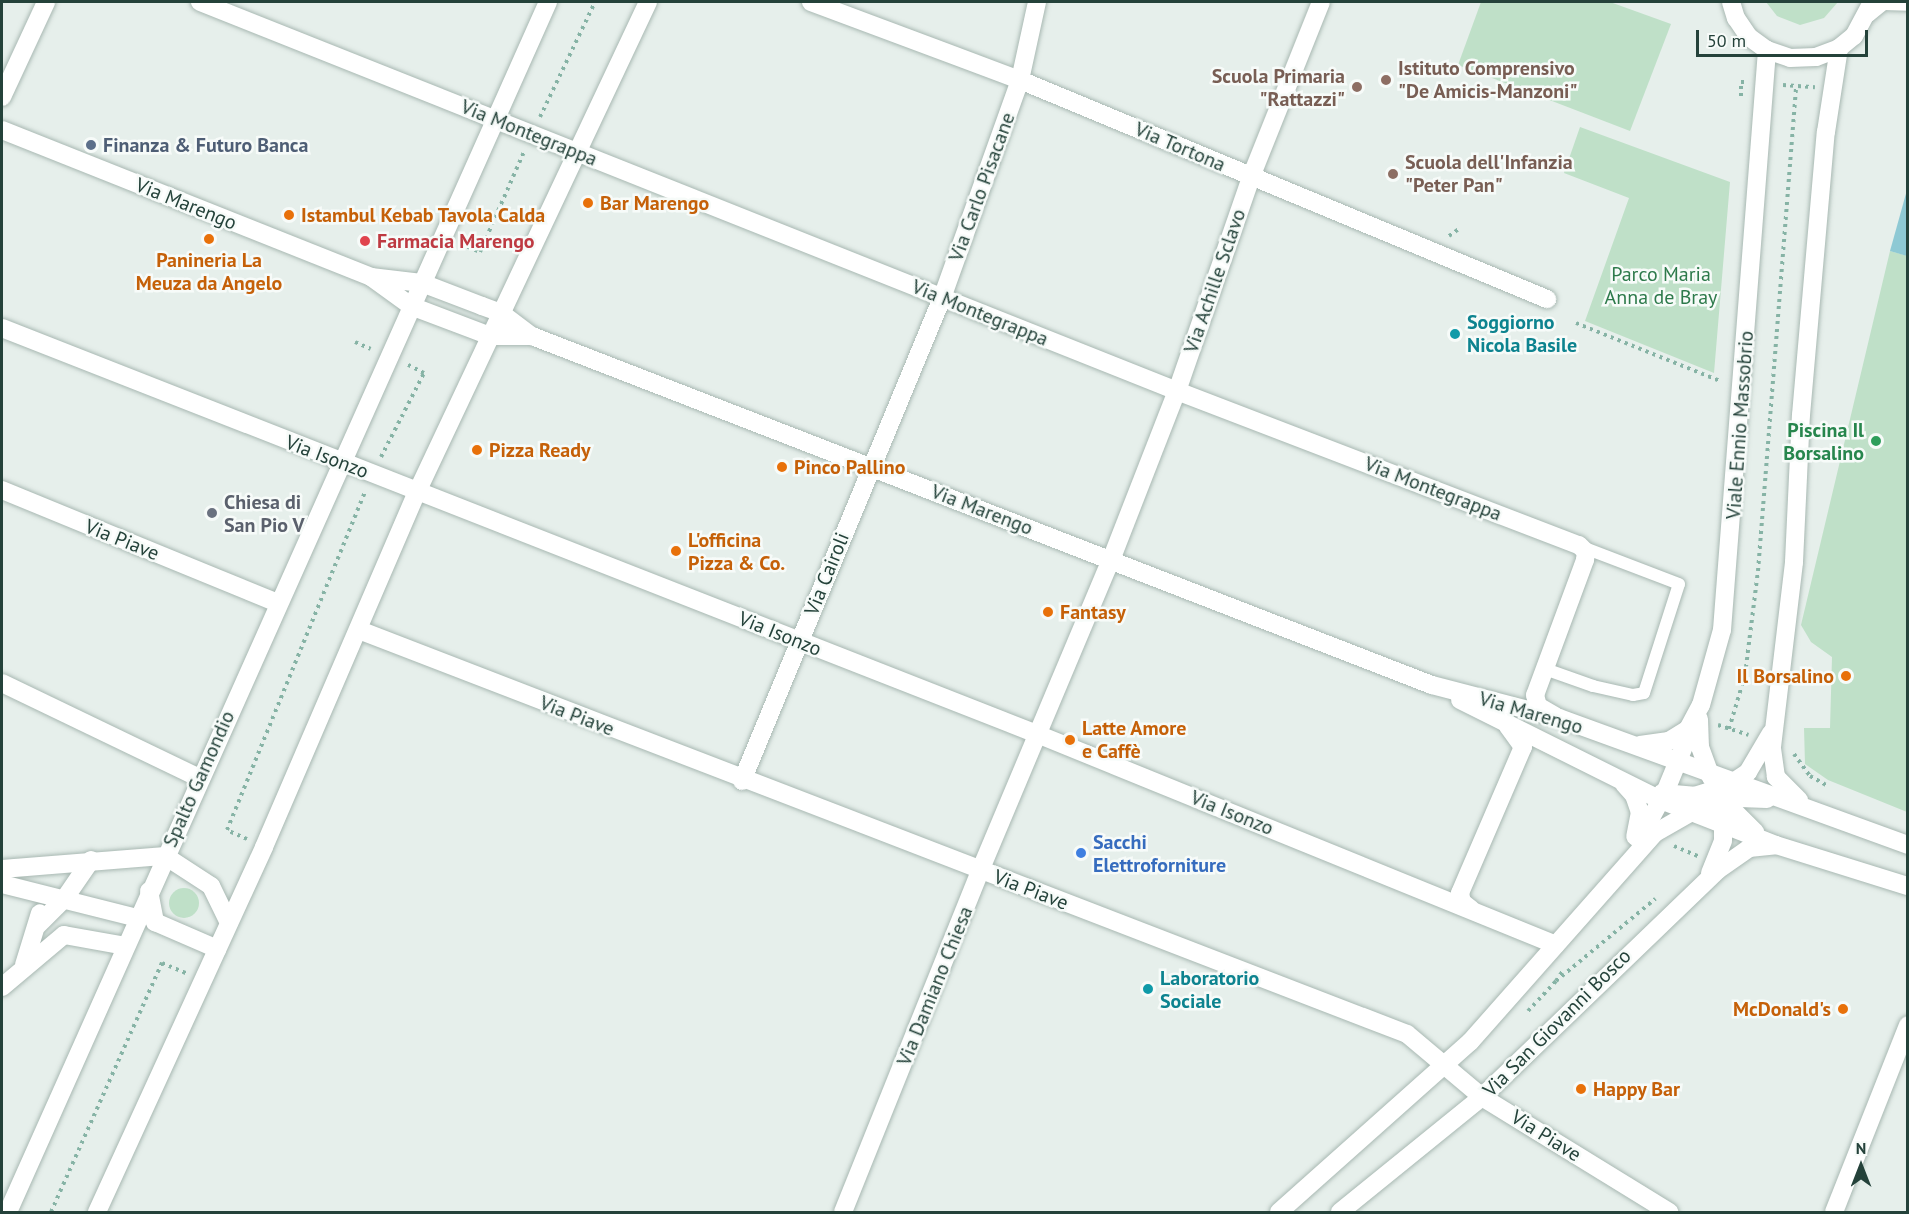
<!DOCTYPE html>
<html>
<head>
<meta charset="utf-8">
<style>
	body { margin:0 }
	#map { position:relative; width:1909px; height:1214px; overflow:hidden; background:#e6efeb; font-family:"PT Sans",sans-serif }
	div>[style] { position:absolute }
	.green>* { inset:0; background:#bfe0c8 }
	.round { border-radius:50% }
	.water>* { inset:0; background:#8ec9d4 }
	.path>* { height:4px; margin-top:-2px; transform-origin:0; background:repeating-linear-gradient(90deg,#86b3a5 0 3px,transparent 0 7.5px) }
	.roads { filter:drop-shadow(0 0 2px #a8b8b2) drop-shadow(0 0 2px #a8b8b2) }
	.lane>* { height:12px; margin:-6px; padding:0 6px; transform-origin:6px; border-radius:6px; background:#fff }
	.street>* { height:18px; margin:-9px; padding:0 9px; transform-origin:9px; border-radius:9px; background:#fff }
	.secondary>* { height:18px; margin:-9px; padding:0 9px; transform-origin:9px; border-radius:9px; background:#fff }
	.dots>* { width:16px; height:16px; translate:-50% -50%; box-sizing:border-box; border:3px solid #f7fbf9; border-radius:50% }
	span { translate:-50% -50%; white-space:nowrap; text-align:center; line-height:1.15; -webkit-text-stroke:5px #f7fbf9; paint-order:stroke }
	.education-label { font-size:20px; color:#785e54; font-weight:700 }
	.left { translate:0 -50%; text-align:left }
	.right { translate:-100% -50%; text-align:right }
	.street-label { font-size:20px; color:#24423a }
	.service-label { font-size:20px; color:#4e5e75; font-weight:700 }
	.food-label { font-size:20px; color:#c56008; font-weight:700 }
	.health-label { font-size:20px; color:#be3a42; font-weight:700 }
	.park-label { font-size:20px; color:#2d7a4b }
	.culture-label { font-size:20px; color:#0d838f; font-weight:700 }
	.leisure-label { font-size:20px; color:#27864d; font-weight:700 }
	.worship-label { font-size:20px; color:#5b616d; font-weight:700 }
	.shop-label { font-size:20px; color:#366cbe; font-weight:700 }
	.frame { position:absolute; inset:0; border:3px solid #24423a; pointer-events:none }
	.north { position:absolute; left:1831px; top:1136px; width:60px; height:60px; -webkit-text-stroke:4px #f7fbf9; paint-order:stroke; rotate:0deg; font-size:16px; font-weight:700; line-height:24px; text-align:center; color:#24423a }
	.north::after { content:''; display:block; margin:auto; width:21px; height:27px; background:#24423a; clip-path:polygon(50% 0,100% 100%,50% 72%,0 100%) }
	.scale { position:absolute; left:1696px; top:30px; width:172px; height:27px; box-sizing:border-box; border:3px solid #24423a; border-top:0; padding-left:8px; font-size:18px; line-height:21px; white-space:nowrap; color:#24423a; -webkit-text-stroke:4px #f7fbf9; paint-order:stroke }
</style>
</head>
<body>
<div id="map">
	<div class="green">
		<div style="clip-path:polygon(1481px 2px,1610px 2px,1671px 24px,1630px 131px,1458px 65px)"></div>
		<div style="clip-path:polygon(1766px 2px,1838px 2px,1824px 18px,1800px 25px,1777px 16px)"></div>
		<div style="clip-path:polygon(1580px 127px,1730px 182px,1714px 373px,1585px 321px,1629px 198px,1564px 173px)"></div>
		<div style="clip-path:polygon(1890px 251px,1908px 256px,1907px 812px,1828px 780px,1805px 764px,1804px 728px,1830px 728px,1832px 657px,1811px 642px,1801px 625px)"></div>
		<div class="round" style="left:169px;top:888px;width:30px;height:30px"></div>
	</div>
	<div class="water">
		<div style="clip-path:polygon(1907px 190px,1907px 256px,1890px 251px)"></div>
	</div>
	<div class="path">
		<div style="left:1783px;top:85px;width:32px;rotate:4deg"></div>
		<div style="left:1741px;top:96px;width:14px;rotate:-90deg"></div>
		<div style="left:1741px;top:82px;width:5px"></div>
		<div style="left:540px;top:117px;width:127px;rotate:-64.4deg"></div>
		<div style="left:1449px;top:236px;width:14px;rotate:-36deg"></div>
		<div style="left:461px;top:244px;width:21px;rotate:23deg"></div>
		<div style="left:480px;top:252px;width:109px;rotate:-66.3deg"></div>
		<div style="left:1576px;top:323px;width:155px;rotate:21.9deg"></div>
		<div style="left:355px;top:342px;width:17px;rotate:24deg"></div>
		<div style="left:381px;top:457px;width:94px;rotate:-62.9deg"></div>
		<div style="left:424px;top:373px;width:18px;rotate:-153deg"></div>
		<div style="left:1718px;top:725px;width:32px;rotate:18deg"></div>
		<div style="left:1729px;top:729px;width:56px;rotate:-73.5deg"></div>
		<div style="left:1745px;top:675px;width:105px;rotate:-82.9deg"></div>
		<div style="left:1758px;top:571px;width:486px;rotate:-85.5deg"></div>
		<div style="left:1794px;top:754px;width:27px;rotate:54deg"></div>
		<div style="left:1810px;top:776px;width:21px;rotate:29deg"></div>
		<div style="left:247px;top:839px;width:22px;rotate:-156deg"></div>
		<div style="left:227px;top:830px;width:366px;rotate:-67.8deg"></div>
		<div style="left:1674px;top:846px;width:26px;rotate:23deg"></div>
		<div style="left:1556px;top:981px;width:11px;rotate:-56deg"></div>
		<div style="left:1528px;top:1011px;width:41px;rotate:-47deg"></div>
		<div style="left:1556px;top:981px;width:129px;rotate:-39.6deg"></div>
		<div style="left:51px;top:1212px;width:273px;rotate:-66deg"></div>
		<div style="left:162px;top:963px;width:26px;rotate:23deg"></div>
	</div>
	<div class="roads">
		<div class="lane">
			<div style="left:1869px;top:16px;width:19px;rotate:-39deg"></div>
			<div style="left:1884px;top:4px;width:24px;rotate:2deg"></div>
			<div style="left:1545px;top:669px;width:51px;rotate:19.5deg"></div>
			<div style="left:1593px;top:686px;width:41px;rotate:12.7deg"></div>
			<div style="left:1633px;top:695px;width:11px;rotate:-10deg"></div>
			<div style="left:1644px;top:693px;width:114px;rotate:-72.2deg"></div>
			<div style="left:1679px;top:584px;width:104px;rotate:-159.1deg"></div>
		</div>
		<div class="street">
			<div style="left:200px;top:2px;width:1052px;rotate:21.71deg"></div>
			<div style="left:1177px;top:391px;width:430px;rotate:21deg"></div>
			<div style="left:1579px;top:545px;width:10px;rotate:45deg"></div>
			<div style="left:1586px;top:552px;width:8px;rotate:97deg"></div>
			<div style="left:1585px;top:560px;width:144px;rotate:110.3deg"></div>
			<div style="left:1535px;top:695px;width:11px;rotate:75deg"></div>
			<div style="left:1538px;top:706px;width:20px;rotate:30deg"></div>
			<div style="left:811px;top:2px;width:223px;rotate:20.5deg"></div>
			<div style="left:1020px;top:80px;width:571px;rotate:22.57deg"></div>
			<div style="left:2px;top:97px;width:105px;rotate:-65.1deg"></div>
			<div style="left:2px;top:328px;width:1112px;rotate:21.42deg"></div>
			<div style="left:1037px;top:734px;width:560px;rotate:22.12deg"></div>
			<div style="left:2px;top:490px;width:297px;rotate:22.3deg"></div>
			<div style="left:359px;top:630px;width:1123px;rotate:21.08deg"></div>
			<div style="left:1407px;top:1034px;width:98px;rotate:40deg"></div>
			<div style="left:1482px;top:1097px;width:220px;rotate:31.6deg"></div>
			<div style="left:2px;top:683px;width:219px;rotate:25.7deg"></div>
			<div style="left:742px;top:781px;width:523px;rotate:-67.51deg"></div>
			<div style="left:942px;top:298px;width:232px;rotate:-70.3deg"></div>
			<div style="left:1020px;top:80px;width:80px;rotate:-77.7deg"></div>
			<div style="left:165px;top:856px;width:55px;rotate:33.1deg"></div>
			<div style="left:211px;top:886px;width:41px;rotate:64.1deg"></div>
			<div style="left:149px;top:891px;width:32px;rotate:79deg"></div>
			<div style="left:155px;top:922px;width:68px;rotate:23.5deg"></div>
			<div style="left:1471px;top:909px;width:11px;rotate:-142deg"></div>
			<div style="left:1462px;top:902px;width:9px;rotate:-103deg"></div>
			<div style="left:1460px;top:893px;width:159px;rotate:-66.7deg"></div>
			<div style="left:1523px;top:747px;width:26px;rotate:-126deg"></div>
			<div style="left:38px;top:925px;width:38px;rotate:-45deg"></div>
			<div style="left:65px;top:898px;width:46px;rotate:-55.6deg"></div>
			<div style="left:24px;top:965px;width:54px;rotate:-72.9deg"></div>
			<div style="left:2px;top:987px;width:81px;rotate:-40deg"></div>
			<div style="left:64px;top:935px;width:62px;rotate:10.2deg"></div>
			<div style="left:843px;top:1212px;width:367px;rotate:-68.1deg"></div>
			<div style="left:980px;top:871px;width:337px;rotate:-67.2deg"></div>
			<div style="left:1111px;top:560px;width:181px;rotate:-68.7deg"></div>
			<div style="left:1177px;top:391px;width:226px;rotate:-70.9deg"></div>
			<div style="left:1251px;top:177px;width:188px;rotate:-68.2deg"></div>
			<div style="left:1834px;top:1212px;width:201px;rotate:-68.4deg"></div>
		</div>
		<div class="secondary">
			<div style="left:1731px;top:2px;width:17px;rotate:73deg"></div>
			<div style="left:1736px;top:18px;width:23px;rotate:56deg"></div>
			<div style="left:1749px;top:37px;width:22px;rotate:36deg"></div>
			<div style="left:1767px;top:50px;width:24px;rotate:19deg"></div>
			<div style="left:1790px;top:58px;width:26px;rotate:-2deg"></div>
			<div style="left:1816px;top:57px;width:25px;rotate:-21deg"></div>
			<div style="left:1839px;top:48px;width:19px;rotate:-39deg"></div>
			<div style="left:1854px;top:36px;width:38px;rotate:-62deg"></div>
			<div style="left:2px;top:130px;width:397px;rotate:21.7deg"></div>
			<div style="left:371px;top:277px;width:49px;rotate:35.9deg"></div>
			<div style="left:411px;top:306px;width:85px;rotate:20.8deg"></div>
			<div style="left:490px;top:336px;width:42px"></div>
			<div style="left:371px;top:277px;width:51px;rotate:6.7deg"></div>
			<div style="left:422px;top:283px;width:64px;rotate:21deg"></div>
			<div style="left:482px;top:306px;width:20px;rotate:20deg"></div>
			<div style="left:501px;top:313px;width:39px;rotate:37deg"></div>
			<div style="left:532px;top:336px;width:965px;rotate:21.2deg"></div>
			<div style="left:1432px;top:685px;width:131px;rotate:14.6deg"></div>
			<div style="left:1559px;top:718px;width:371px;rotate:20deg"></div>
			<div style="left:1460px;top:700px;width:225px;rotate:26.5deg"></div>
			<div style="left:1661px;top:800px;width:123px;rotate:21.4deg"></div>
			<div style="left:1776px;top:845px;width:138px;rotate:17.3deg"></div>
			<div style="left:1699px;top:719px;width:28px;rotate:88deg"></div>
			<div style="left:1700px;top:747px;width:32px;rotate:70deg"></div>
			<div style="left:1711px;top:777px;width:34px;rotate:58deg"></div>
			<div style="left:1729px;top:806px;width:37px;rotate:45deg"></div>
			<div style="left:1640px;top:745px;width:29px;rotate:-8deg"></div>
			<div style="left:1669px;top:741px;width:22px;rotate:-32deg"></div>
			<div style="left:1688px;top:729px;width:27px;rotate:-62deg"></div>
			<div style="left:1701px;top:705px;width:78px;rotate:-74.4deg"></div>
			<div style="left:1722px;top:630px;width:582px;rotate:-85.56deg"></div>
			<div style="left:1624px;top:784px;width:15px;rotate:48deg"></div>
			<div style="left:1634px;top:795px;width:18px;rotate:71deg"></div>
			<div style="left:1640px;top:812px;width:25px;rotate:101deg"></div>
			<div style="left:1662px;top:793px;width:32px;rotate:5deg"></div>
			<div style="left:1694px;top:796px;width:37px;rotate:-17deg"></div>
			<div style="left:1729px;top:785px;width:23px;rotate:-34deg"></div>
			<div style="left:1748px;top:772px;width:45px;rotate:-59.5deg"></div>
			<div style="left:1799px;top:800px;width:33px;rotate:-135deg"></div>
			<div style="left:1776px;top:777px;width:30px;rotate:-98deg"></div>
			<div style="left:1772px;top:747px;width:186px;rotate:-83.2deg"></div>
			<div style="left:1794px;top:562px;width:147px;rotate:-87.3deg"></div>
			<div style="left:1801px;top:415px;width:284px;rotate:-85deg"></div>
			<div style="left:1826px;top:132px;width:85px;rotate:-81.2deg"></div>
			<div style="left:1639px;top:840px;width:57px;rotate:-61.6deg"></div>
			<div style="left:1666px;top:790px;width:68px;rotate:-67.6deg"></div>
			<div style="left:2px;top:869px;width:164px;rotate:-4.6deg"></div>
			<div style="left:1710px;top:873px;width:35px;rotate:-68deg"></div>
			<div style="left:1723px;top:840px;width:26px;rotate:-90deg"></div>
			<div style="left:2px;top:884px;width:139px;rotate:14.1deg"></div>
			<div style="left:8px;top:1212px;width:1325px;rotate:-65.95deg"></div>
			<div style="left:97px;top:1212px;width:401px;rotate:-65.4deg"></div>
			<div style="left:264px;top:847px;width:389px;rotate:-66.7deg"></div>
			<div style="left:418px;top:490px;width:539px;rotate:-64.76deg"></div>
			<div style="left:1279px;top:1212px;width:256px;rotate:-41.7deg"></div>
			<div style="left:1470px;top:1042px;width:279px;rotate:-48.5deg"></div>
			<div style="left:1655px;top:833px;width:54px;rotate:-29.9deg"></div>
			<div style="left:1702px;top:806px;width:38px;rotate:-12deg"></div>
			<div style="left:1739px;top:798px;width:28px;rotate:2deg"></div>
			<div style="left:1340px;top:1212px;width:183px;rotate:-39deg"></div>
			<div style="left:1482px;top:1097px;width:327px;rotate:-43.9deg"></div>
			<div style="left:1718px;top:870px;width:38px;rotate:-35deg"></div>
			<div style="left:1749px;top:848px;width:27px;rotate:-6deg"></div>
		</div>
	</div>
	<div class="dots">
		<div style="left:1386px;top:80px;background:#8d6e63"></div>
		<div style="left:1357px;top:87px;background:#8d6e63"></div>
		<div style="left:91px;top:145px;background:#5c6f8a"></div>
		<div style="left:1393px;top:174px;background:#8d6e63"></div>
		<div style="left:588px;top:203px;background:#e8710a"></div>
		<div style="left:289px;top:215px;background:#e8710a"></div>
		<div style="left:209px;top:239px;background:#e8710a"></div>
		<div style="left:365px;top:241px;background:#e0444e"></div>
		<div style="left:1455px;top:334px;background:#0f9aa8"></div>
		<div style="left:1876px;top:441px;background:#2e9e5b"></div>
		<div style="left:477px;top:450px;background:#e8710a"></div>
		<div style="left:782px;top:467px;background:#e8710a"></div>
		<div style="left:212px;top:513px;background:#6b7280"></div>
		<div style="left:676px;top:551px;background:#e8710a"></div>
		<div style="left:1048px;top:612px;background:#e8710a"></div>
		<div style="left:1846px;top:676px;background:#e8710a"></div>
		<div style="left:1070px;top:740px;background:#e8710a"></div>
		<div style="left:1081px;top:853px;background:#3f7fe0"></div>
		<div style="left:1148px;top:989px;background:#0f9aa8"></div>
		<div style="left:1843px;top:1009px;background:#e8710a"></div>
		<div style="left:1581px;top:1089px;background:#e8710a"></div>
	</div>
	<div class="education-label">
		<span class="left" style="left:1398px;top:80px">Istituto Comprensivo<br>"De Amicis-Manzoni"</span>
		<span class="right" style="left:1345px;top:88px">Scuola Primaria<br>"Rattazzi"</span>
		<span class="left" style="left:1405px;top:174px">Scuola dell'Infanzia<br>"Peter Pan"</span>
	</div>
	<div class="street-label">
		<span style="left:529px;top:133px;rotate:22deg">Via Montegrappa</span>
		<span style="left:1180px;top:147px;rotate:23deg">Via Tortona</span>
		<span style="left:982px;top:187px;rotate:-70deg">Via Carlo Pisacane</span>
		<span style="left:186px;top:204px;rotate:22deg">Via Marengo</span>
		<span style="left:1215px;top:281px;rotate:-71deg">Via Achille Sclavo</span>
		<span style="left:980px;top:313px;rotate:22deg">Via Montegrappa</span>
		<span style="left:1740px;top:425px;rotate:-86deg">Viale Ennio Massobrio</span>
		<span style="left:327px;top:457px;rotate:21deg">Via Isonzo</span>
		<span style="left:1433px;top:489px;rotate:21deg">Via Montegrappa</span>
		<span style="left:982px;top:510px;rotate:21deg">Via Marengo</span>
		<span style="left:122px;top:540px;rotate:22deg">Via Piave</span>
		<span style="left:827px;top:574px;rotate:-68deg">Via Cairoli</span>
		<span style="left:780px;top:634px;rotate:22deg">Via Isonzo</span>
		<span style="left:1531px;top:713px;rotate:16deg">Via Marengo</span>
		<span style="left:577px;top:716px;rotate:21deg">Via Piave</span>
		<span style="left:199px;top:779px;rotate:-66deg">Spalto Gamondio</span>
		<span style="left:1232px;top:813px;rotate:22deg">Via Isonzo</span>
		<span style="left:1031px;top:890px;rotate:21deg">Via Piave</span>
		<span style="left:935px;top:986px;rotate:-68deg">Via Damiano Chiesa</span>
		<span style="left:1557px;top:1023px;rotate:-45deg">Via San Giovanni Bosco</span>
		<span style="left:1546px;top:1136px;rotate:32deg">Via Piave</span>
	</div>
	<div class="service-label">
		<span class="left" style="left:103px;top:145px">Finanza &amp; Futuro Banca</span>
	</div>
	<div class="food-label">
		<span class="left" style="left:600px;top:203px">Bar Marengo</span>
		<span class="left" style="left:301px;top:215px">Istambul Kebab Tavola Calda</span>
		<span style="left:209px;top:272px">Panineria La<br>Meuza da Angelo</span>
		<span class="left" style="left:489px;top:450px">Pizza Ready</span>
		<span class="left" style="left:794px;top:467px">Pinco Pallino</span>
		<span class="left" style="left:688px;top:552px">L'officina<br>Pizza &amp; Co.</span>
		<span class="left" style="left:1060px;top:612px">Fantasy</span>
		<span class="right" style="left:1834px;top:676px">Il Borsalino</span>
		<span class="left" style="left:1082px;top:740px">Latte Amore<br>e Caffè</span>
		<span class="right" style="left:1831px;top:1009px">McDonald's</span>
		<span class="left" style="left:1593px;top:1089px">Happy Bar</span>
	</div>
	<div class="health-label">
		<span class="left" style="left:377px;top:241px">Farmacia Marengo</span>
	</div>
	<div class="park-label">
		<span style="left:1661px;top:286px">Parco Maria<br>Anna de Bray</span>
	</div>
	<div class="culture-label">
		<span class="left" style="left:1467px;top:334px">Soggiorno<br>Nicola Basile</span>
		<span class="left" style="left:1160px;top:990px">Laboratorio<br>Sociale</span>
	</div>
	<div class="leisure-label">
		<span class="right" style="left:1864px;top:442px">Piscina Il<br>Borsalino</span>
	</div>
	<div class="worship-label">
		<span class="left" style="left:224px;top:514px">Chiesa di<br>San Pio V</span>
	</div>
	<div class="shop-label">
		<span class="left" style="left:1093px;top:854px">Sacchi<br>Elettroforniture</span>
	</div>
	<div class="frame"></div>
	<div class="north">N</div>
	<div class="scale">50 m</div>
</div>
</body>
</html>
